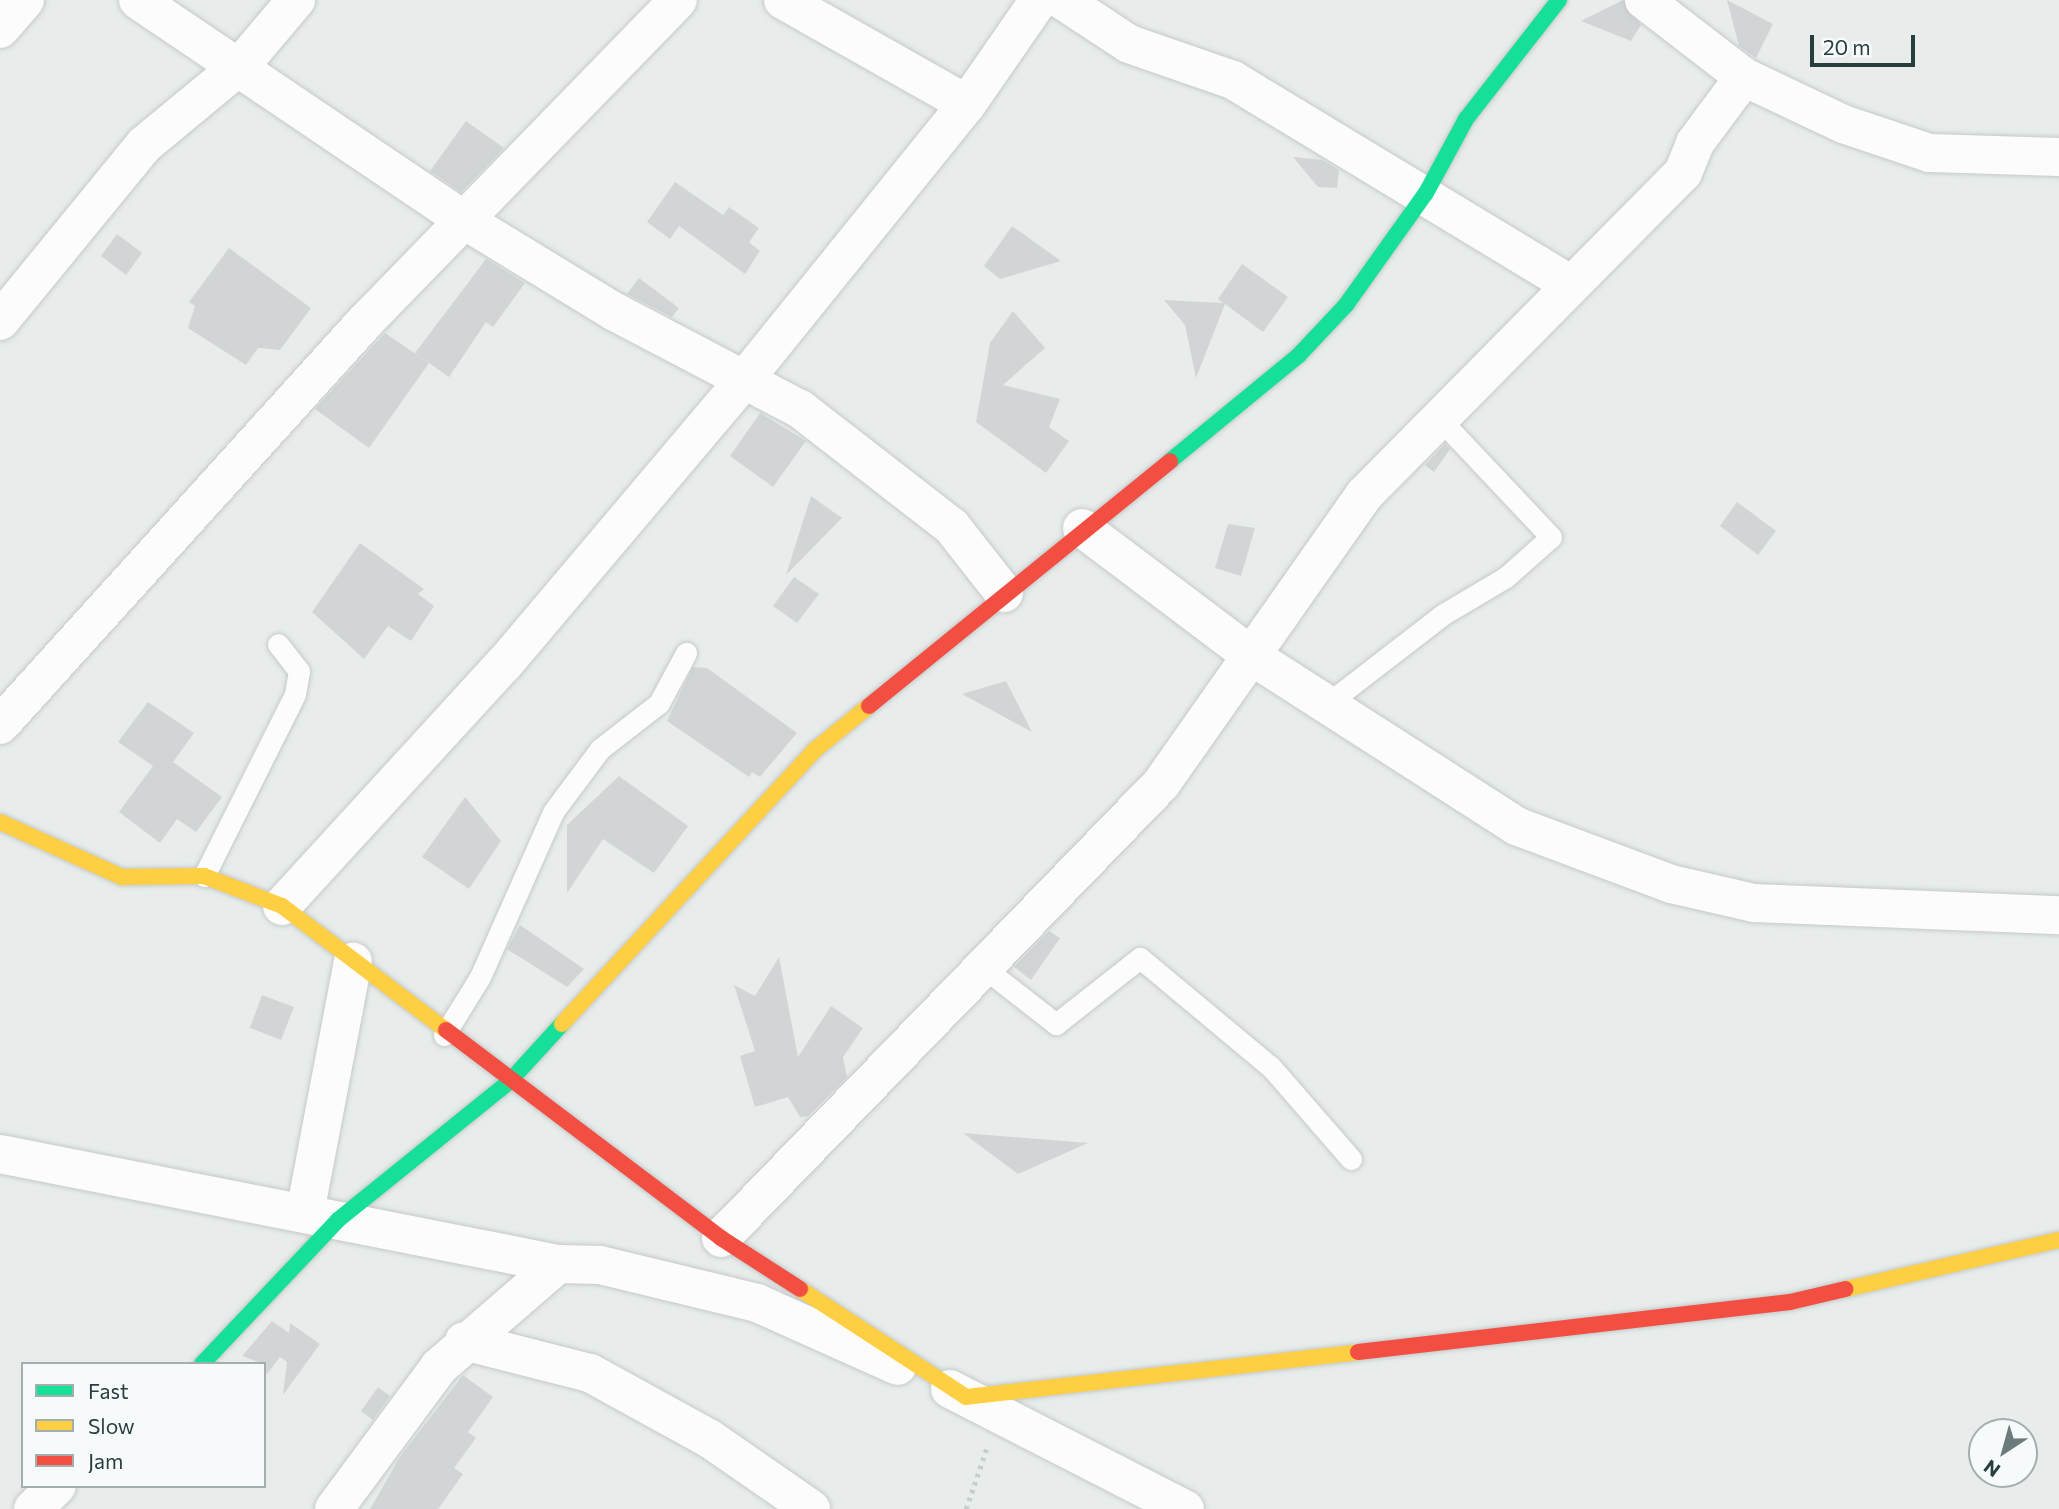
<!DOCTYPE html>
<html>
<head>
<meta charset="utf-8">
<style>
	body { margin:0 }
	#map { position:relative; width:2059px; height:1509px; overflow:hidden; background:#e8edec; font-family:Commissioner,sans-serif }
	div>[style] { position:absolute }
	.building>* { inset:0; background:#d1d5d5 }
	.path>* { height:4.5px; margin-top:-2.25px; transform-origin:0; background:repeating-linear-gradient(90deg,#c7cece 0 3.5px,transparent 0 8.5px) }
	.roads { filter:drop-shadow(0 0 2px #c5c9c9) drop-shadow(0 0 2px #c5c9c9) }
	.lane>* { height:21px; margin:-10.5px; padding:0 10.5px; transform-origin:10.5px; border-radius:10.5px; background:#fcfcfc }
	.street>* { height:38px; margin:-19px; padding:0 19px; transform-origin:19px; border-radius:19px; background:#fcfcfc }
	.fast>* { height:16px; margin:-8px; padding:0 8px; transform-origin:8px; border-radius:8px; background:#16e098 }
	.slow>* { height:16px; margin:-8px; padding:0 8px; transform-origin:8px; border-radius:8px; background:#ffcf43 }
	.jam>* { height:16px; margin:-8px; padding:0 8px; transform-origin:8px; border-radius:8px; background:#f24e42 }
	span { translate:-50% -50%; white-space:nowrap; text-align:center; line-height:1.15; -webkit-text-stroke:5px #f7fafa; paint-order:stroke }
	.legend { position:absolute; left:21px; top:1362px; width:245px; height:126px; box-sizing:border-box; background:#f7fafa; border:2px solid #a4aeaf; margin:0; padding:9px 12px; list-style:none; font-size:21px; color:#273d3e }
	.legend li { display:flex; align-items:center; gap:14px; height:35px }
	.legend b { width:35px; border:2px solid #a4aeaf }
	.north { position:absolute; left:1968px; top:1418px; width:70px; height:70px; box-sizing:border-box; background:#f7fafa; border:2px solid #a4aeaf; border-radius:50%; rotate:216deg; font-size:19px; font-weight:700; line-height:28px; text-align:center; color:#273d3e }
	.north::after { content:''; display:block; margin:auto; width:24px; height:32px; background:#6b7b7b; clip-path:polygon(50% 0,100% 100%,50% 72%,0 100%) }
	.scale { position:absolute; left:1810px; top:35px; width:105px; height:32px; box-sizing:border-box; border:4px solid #273d3e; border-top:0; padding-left:9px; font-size:21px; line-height:24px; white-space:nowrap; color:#273d3e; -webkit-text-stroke:5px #f7fafa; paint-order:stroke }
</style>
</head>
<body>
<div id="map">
	<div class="building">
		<div style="clip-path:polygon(1623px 0,1641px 25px,1631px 41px,1581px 21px)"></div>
		<div style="clip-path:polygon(1727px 0,1773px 24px,1756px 58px,1739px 46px)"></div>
		<div style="clip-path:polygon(466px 121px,504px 148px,461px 192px,430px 171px)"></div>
		<div style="clip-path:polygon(1293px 157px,1322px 160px,1339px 170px,1337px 188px,1318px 187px)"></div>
		<div style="clip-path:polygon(675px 182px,723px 215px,729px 207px,759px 228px,749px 242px,760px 251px,745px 274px,679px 226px,670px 239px,647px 222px)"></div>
		<div style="clip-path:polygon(1012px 226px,1061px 261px,1000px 279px,984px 266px)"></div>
		<div style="clip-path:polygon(117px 234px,142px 253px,126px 275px,101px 256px)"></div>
		<div style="clip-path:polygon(229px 248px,311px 308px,280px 350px,258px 348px,246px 365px,188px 328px,195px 306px,189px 302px)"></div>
		<div style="clip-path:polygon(486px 259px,525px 283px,493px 327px,486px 322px,449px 377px,415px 353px)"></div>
		<div style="clip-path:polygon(1242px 264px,1288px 297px,1263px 332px,1225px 304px,1196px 378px,1185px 325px,1164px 300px,1223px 303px,1218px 299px)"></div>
		<div style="clip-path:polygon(639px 278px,679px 308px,672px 317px,627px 294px)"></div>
		<div style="clip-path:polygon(1013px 311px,1045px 348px,1003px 385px,1060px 399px,1049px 427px,1069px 441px,1046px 473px,976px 422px,990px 343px)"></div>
		<div style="clip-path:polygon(385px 333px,429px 363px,369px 448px,315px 409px)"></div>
		<div style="clip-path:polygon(760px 413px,806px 441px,773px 487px,730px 456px)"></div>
		<div style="clip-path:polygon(1445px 444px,1450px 449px,1434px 472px,1425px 465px)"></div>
		<div style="clip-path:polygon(811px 496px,842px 518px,786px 575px)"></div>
		<div style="clip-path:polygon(1737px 502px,1776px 531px,1758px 555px,1720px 526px)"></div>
		<div style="clip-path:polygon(1228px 524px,1255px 528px,1241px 576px,1215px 568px)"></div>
		<div style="clip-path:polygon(360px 543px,424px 589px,418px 594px,434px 606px,411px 641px,388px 626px,364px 659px,312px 612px)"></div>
		<div style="clip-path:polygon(794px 577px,819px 594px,797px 623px,773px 606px)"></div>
		<div style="clip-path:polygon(693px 667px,707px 668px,797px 733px,760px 777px,752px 772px,749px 777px,667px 721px)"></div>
		<div style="clip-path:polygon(1006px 681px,1032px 732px,962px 694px)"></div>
		<div style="clip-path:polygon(148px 702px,194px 733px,173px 762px,222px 797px,196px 832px,177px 819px,160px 843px,119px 812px,153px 766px,118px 742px)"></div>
		<div style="clip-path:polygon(619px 776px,688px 826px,654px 873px,603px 839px,567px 893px,567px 825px)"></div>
		<div style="clip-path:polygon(465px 797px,501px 841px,469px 889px,422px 857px)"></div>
		<div style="clip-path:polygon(520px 925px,584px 969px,567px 987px,507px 949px)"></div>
		<div style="clip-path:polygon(1049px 931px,1060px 938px,1031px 980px,1014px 967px)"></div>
		<div style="clip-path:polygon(779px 957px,798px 1057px,831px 1006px,863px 1028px,843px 1057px,847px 1077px,808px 1116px,800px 1117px,788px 1097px,755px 1107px,740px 1056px,755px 1051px,734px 985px,755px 996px)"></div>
		<div style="clip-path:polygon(262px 995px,294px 1007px,281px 1040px,250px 1028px)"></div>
		<div style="clip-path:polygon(963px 1133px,1088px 1143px,1018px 1174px)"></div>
		<div style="clip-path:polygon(272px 1321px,289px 1333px,290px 1323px,320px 1344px,283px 1395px,287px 1362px,280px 1357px,267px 1374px,264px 1364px,242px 1356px)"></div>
		<div style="clip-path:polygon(463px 1375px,493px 1397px,468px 1432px,476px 1438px,454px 1468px,463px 1474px,438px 1509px,370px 1509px,400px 1457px)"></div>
		<div style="clip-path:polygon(378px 1387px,390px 1396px,373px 1420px,361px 1411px)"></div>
	</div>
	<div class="path">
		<div style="left:966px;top:1509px;width:65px;rotate:-71.3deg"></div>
	</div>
	<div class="roads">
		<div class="lane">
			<div style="left:1327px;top:704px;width:145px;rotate:-37.7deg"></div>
			<div style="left:1442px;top:615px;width:74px;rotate:-30.7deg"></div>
			<div style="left:1506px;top:577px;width:60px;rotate:-41.6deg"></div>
			<div style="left:1551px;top:537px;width:166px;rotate:-133.3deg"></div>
			<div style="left:204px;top:876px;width:203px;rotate:-63.4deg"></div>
			<div style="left:295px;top:694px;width:23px;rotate:-80deg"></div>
			<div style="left:299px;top:671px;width:34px;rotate:-128deg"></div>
			<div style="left:983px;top:967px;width:93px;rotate:38deg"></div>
			<div style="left:1056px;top:1024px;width:107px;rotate:-38.2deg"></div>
			<div style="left:1140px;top:958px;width:170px;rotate:39.8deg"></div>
			<div style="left:1271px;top:1067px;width:122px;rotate:49deg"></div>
			<div style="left:444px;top:1035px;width:68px;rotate:-58.2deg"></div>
			<div style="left:480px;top:977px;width:180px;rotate:-66.1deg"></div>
			<div style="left:553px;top:812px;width:79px;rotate:-53.3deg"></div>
			<div style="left:600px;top:749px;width:75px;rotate:-37.9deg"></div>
			<div style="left:659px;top:703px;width:57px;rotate:-61.6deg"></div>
		</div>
		<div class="street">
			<div style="left:138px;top:0;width:393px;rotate:34deg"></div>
			<div style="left:464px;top:220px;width:177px;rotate:31.4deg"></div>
			<div style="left:615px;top:312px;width:209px;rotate:27.7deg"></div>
			<div style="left:800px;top:409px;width:192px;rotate:37.8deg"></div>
			<div style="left:952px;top:527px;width:84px;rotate:51.8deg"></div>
			<div style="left:783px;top:0;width:211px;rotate:29.5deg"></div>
			<div style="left:1062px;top:0;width:80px;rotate:33.3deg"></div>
			<div style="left:1129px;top:44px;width:110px;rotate:19.1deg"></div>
			<div style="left:1233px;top:80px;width:392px;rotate:31.2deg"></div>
			<div style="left:1644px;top:0;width:126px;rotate:37.6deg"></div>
			<div style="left:1744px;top:77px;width:110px;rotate:25.4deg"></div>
			<div style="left:1843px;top:124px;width:91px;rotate:18.6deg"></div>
			<div style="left:1929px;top:153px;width:130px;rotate:1.8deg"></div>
			<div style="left:0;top:29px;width:38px;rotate:-49deg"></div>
			<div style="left:0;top:321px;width:227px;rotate:-50.7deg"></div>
			<div style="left:144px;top:145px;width:127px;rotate:-39.6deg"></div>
			<div style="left:242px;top:64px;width:84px;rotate:-49.8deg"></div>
			<div style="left:1082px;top:528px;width:214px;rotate:37deg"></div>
			<div style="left:1253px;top:657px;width:313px;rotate:32.7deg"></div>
			<div style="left:1516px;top:826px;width:165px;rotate:20.5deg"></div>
			<div style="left:1671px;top:884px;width:85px;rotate:12.9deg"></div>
			<div style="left:1754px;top:903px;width:305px;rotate:2.3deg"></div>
			<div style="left:0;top:725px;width:542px;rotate:-47.84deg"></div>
			<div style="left:364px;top:323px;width:450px;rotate:-45.8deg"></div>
			<div style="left:282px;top:906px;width:330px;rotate:-47.5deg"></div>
			<div style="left:505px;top:663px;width:372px;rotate:-49.8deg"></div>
			<div style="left:745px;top:379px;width:353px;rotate:-51.1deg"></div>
			<div style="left:967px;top:104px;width:126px;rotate:-55.3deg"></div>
			<div style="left:0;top:1154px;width:569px;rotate:11.15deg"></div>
			<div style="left:558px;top:1264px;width:42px;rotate:1.4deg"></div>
			<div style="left:600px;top:1265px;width:162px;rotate:13.6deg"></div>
			<div style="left:757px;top:1303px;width:154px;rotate:24.1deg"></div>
			<div style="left:305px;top:1213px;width:256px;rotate:-79.2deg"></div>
			<div style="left:721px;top:1238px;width:632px;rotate:-45.9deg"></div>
			<div style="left:1161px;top:784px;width:353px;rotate:-54.9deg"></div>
			<div style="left:1364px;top:495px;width:453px;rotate:-45.3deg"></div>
			<div style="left:1683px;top:173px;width:32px;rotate:-68deg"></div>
			<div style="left:1695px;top:143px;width:82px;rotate:-53.4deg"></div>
			<div style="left:464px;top:1341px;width:130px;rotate:14.3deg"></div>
			<div style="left:590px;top:1373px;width:137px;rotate:28.8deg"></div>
			<div style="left:710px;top:1439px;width:123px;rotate:34.7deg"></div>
			<div style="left:950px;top:1389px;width:264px;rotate:27.1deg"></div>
			<div style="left:33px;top:1509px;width:33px;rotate:-44deg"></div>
			<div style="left:334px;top:1509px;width:177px;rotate:-53.5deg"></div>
			<div style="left:439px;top:1367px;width:157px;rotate:-40.9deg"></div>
		</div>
		<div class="fast">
			<div style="left:1170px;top:461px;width:166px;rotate:-39.4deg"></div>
			<div style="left:1298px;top:356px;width:70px;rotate:-46.7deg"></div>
			<div style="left:1346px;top:305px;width:138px;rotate:-54.5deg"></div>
			<div style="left:1426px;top:193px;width:84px;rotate:-61.6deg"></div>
			<div style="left:1466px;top:119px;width:151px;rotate:-52deg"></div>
			<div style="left:202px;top:1364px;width:198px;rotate:-46.6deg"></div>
			<div style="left:338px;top:1220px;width:220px;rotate:-38.9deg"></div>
			<div style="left:509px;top:1082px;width:79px;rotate:-47.6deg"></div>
		</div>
		<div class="slow">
			<div style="left:0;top:822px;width:134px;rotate:24.3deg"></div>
			<div style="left:122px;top:877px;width:82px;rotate:-0.7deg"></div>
			<div style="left:204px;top:876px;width:84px;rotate:21deg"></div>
			<div style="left:282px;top:906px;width:206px;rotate:37.1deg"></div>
			<div style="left:562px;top:1024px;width:374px;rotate:-47.3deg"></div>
			<div style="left:816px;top:749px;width:68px;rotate:-39.1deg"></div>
			<div style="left:800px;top:1289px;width:198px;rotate:33deg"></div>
			<div style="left:966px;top:1397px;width:395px;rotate:-6.5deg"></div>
			<div style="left:1846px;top:1289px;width:219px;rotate:-13deg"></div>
		</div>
		<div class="jam">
			<div style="left:869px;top:706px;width:388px;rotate:-39.1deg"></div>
			<div style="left:446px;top:1030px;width:345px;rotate:37.1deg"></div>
			<div style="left:721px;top:1238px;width:94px;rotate:32.8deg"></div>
			<div style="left:1358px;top:1352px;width:435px;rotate:-6.6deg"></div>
			<div style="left:1790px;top:1302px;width:57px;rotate:-13.1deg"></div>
		</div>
	</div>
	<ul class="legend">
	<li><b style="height:9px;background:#16e098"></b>Fast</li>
	<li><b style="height:9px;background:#ffcf43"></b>Slow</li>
	<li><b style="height:9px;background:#f24e42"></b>Jam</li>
	</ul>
	<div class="north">N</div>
	<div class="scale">20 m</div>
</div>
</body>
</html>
